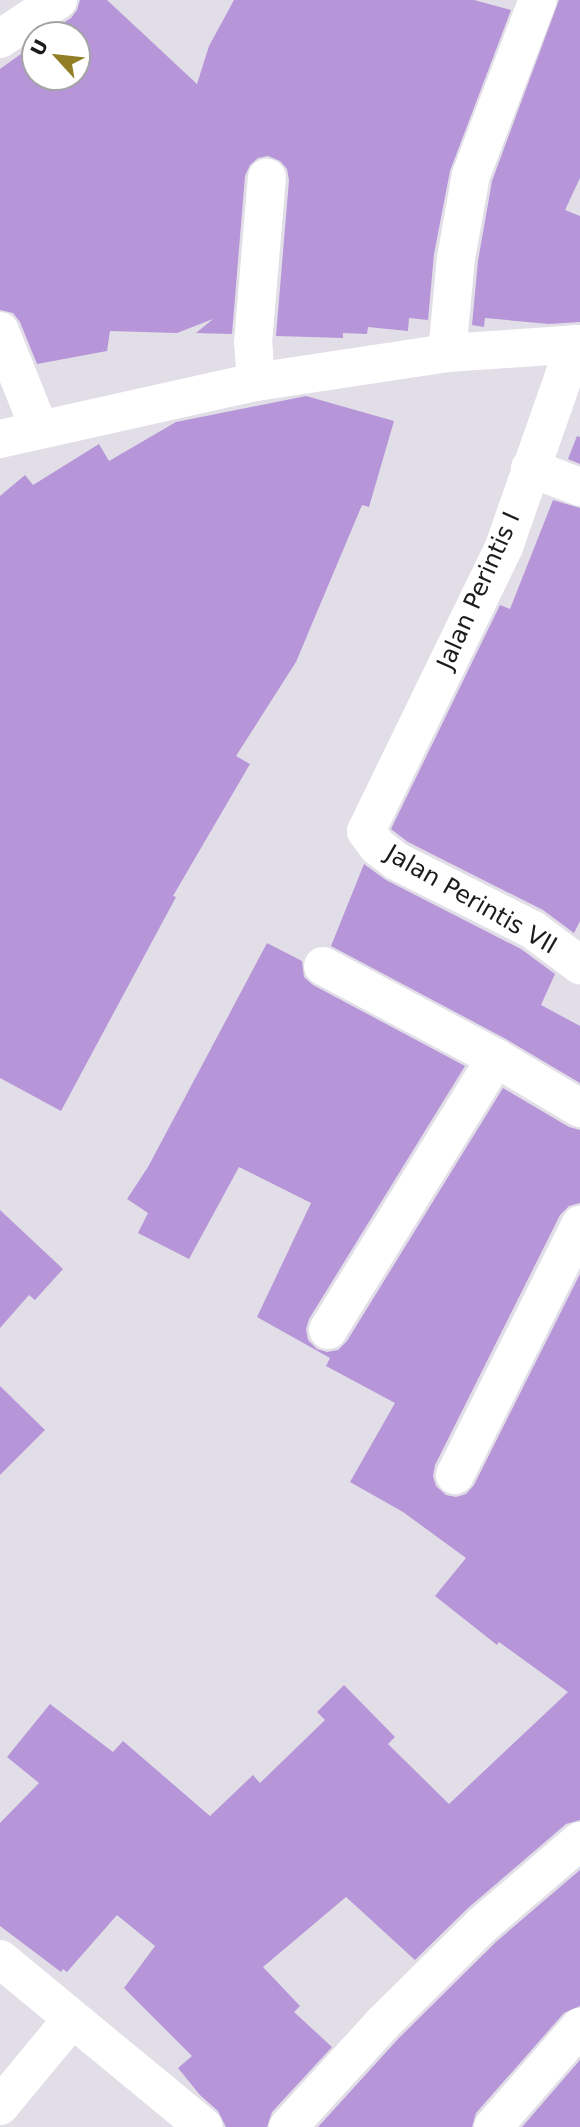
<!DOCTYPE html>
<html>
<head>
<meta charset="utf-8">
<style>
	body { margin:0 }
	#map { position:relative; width:580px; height:2127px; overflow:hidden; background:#e2dee7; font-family:"DejaVu Sans",sans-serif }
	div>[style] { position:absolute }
	.building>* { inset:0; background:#b696d9 }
	.minor>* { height:38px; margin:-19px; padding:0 19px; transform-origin:19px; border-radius:19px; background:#fff }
	.tertiary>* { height:38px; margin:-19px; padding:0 19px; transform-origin:19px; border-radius:19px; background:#fff }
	span { translate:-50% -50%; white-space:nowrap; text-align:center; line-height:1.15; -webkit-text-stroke:5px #fff; paint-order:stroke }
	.street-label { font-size:24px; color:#1b1a1d }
	.north { position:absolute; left:21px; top:21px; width:70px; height:70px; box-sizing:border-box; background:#fff; border:2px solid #a4a3a5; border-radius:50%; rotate:297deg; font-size:19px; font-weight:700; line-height:28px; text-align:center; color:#1b1a1d }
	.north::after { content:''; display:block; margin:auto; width:24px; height:32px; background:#927e25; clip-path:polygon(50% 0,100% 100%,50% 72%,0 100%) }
</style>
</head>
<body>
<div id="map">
	<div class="building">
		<div style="clip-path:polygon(80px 0,107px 0,197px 84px,209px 46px,234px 0,474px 0,511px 10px,450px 171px,434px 254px,428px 320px,409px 318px,408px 331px,368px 327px,367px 334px,343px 333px,343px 338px,276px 336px,289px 180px,287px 169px,280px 161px,268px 156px,258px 158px,250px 165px,245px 176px,232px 334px,196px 333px,213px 319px,177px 333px,110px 331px,107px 351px,37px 364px,20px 322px,13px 313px,0 310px,0 69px,35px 44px,35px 77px,77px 77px,77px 35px,45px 35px,71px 18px,77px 10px)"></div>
		<div style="clip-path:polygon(559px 0,580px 0,580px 178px,565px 210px,580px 216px,580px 322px,549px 324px,485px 318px,484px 327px,472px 325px,478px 261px,492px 181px)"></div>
		<div style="clip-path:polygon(306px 396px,394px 421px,369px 507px,362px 505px,296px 662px,236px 756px,250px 764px,173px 896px,176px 897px,61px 1111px,0 1078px,0 496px,25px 475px,33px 485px,99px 444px,109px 461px,176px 422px)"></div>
		<div style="clip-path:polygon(577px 436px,580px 437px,580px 464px,568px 459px)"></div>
		<div style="clip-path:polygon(553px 500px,580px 508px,580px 921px,574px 933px,543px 910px,408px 842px,391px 829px,500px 605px,510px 609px)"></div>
		<div style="clip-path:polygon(364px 864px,386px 880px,521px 949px,555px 974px,541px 1005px,580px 1026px,580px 1083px,506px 1039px,331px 946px)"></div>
		<div style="clip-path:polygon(267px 943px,302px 961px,304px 977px,313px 985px,465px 1066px,309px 1319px,306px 1329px,308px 1340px,317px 1349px,327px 1352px,338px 1350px,347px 1341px,503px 1088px,569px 1127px,580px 1130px,580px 1203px,569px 1206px,560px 1215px,435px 1465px,433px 1476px,436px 1486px,446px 1495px,456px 1497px,466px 1494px,474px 1485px,580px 1274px,580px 1820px,566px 1824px,468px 1908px,415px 1960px,346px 1897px,263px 1967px,300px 2006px,294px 2012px,332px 2047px,272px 2112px,267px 2127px,226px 2127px,218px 2111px,200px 2095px,178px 2068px,192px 2056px,124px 1988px,155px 1946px,117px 1915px,67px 1972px,63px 1969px,61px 1972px,0 1926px,0 1823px,39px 1783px,7px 1757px,50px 1704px,113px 1752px,123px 1741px,210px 1816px,253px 1775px,260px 1783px,325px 1720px,317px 1712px,344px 1685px,395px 1737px,388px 1744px,449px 1804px,568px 1692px,499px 1642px,497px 1645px,435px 1596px,466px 1558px,403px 1512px,350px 1482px,395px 1403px,326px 1366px,330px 1358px,257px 1317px,311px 1203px,239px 1167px,189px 1259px,138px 1233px,148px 1213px,127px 1199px,148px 1167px)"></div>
		<div style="clip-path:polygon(0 1210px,63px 1269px,35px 1300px,29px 1295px,0 1328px)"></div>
		<div style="clip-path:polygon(0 1386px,45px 1430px,0 1475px)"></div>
		<div style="clip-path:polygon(580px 1870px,580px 2006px,564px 2013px,476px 2113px,472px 2127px,318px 2127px,399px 2038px,497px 1941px)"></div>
		<div style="clip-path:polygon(580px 2060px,580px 2127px,522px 2127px)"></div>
	</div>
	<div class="minor">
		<div style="left:0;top:39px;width:70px;rotate:-33.9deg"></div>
		<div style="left:0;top:331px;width:105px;rotate:68.1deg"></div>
		<div style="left:575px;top:344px;width:215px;rotate:109.3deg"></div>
		<div style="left:504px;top:547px;width:316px;rotate:115.9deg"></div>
		<div style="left:366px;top:831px;width:19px;rotate:54deg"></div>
		<div style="left:377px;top:846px;width:24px;rotate:38deg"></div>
		<div style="left:396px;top:861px;width:153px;rotate:26.7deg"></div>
		<div style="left:533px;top:930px;width:59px;rotate:36.7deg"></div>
		<div style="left:447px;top:353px;width:95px;rotate:-84.6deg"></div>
		<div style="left:456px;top:258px;width:84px;rotate:-79.8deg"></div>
		<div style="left:471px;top:175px;width:187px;rotate:-69.1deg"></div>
		<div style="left:256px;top:382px;width:39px;rotate:-94deg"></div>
		<div style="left:253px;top:343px;width:166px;rotate:-85.2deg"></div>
		<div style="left:530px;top:468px;width:53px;rotate:20.8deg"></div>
		<div style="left:323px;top:966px;width:196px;rotate:28deg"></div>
		<div style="left:496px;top:1058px;width:98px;rotate:30.8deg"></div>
		<div style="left:328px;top:1330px;width:320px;rotate:-58.3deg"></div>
		<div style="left:455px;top:1475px;width:280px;rotate:-63.4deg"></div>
		<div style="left:0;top:1959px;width:264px;rotate:39.5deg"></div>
		<div style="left:0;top:2106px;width:113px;rotate:-50.4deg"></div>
		<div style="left:288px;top:2127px;width:141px;rotate:-47.6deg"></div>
		<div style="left:383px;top:2023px;width:139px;rotate:-44.7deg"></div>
		<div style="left:482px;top:1925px;width:129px;rotate:-40.6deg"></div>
		<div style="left:493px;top:2127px;width:133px;rotate:-49deg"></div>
	</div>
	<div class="tertiary">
		<div style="left:0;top:439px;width:262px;rotate:-12.6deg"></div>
		<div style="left:256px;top:382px;width:193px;rotate:-8.6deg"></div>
		<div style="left:447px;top:353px;width:133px;rotate:-3.9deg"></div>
	</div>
	<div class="street-label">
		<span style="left:479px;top:591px;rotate:-66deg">Jalan Perintis I</span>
		<span style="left:471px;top:900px;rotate:30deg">Jalan Perintis VII</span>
	</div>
	<div class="north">U</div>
</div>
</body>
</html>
